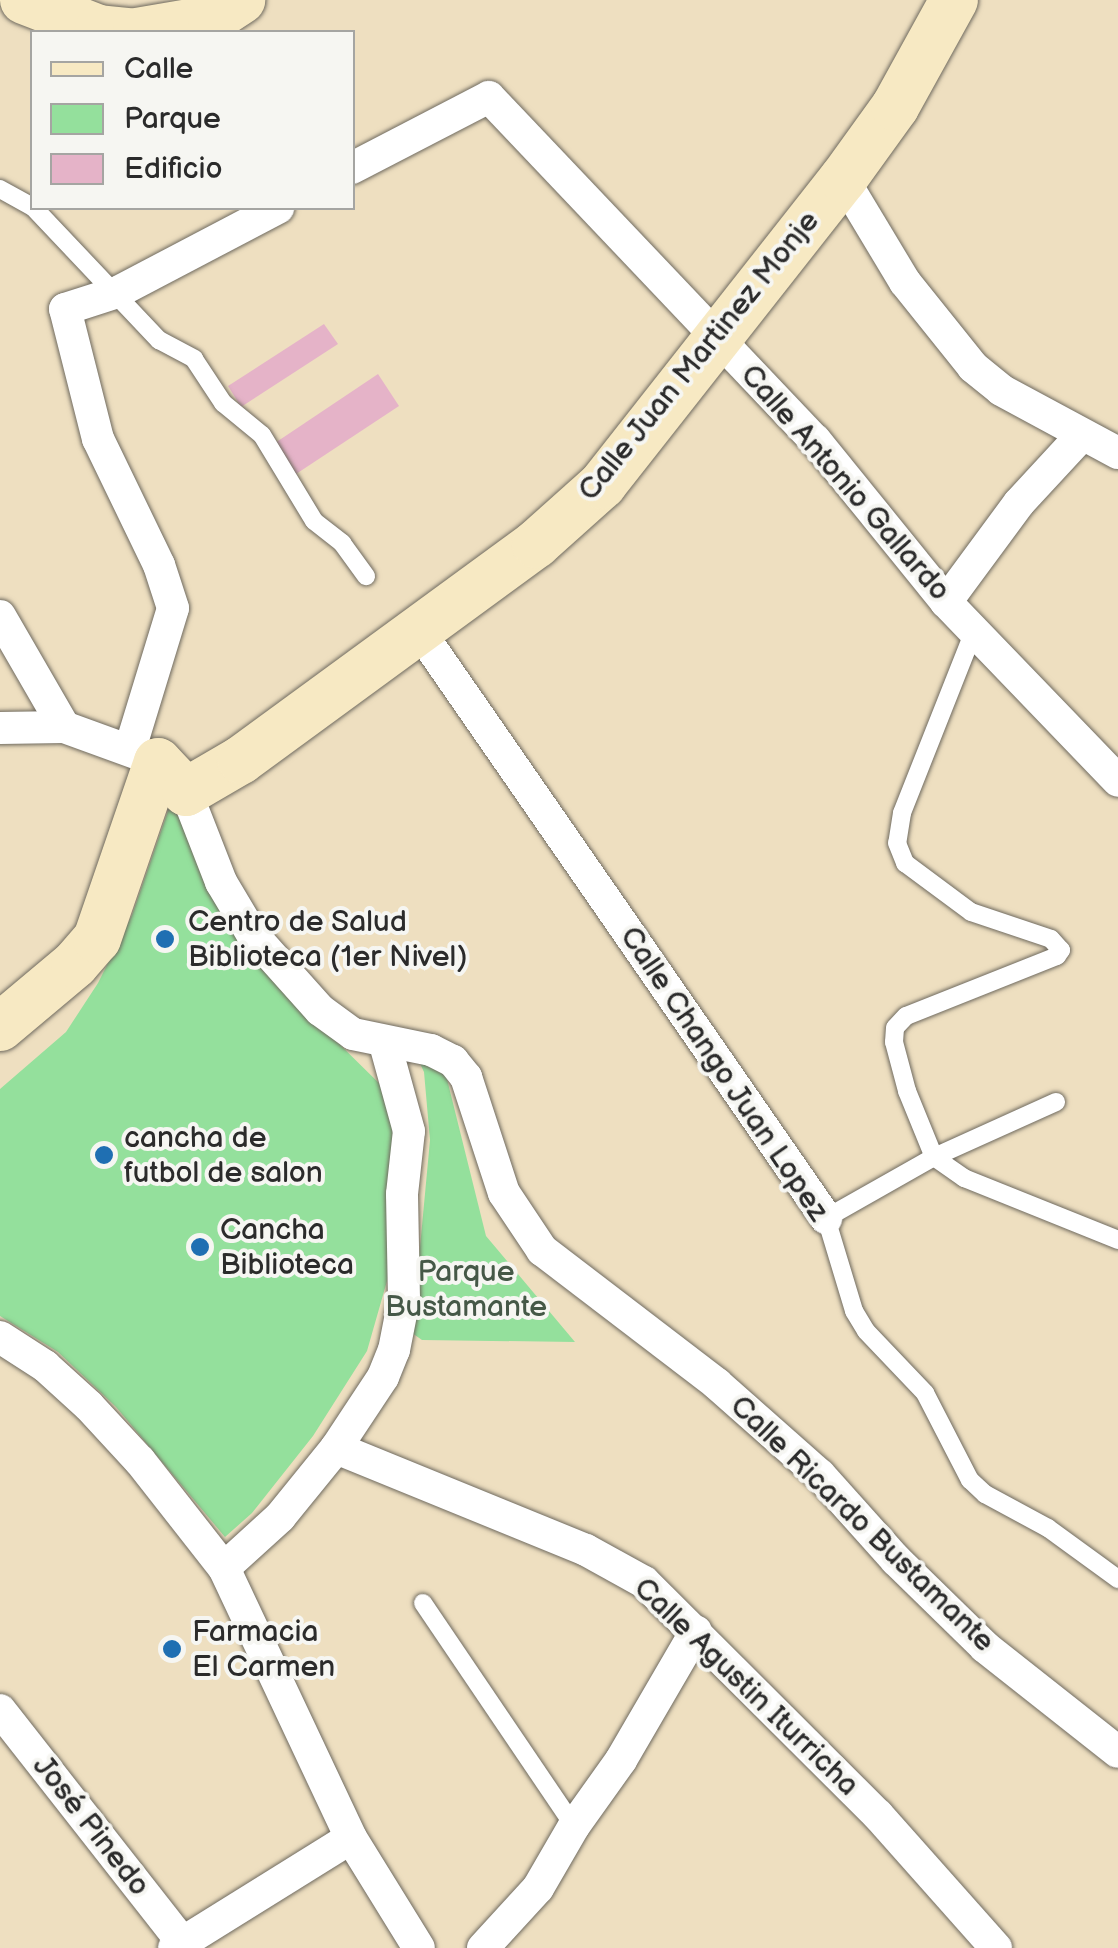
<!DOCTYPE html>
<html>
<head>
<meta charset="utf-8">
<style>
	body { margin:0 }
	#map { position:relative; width:1118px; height:1948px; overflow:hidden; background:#eedfc0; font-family:"Balsamiq Sans",sans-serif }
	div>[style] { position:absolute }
	.green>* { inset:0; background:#94e09c }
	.building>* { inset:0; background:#e5b3c8 }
	.roads { filter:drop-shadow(0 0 2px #6f6a5f) drop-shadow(0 0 2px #6f6a5f) }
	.lane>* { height:18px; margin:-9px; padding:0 9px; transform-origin:9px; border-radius:9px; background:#fff }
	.street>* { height:32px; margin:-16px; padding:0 16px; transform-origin:16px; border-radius:16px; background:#fff }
	.secondary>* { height:48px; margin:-24px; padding:0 24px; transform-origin:24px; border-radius:24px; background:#f7e9c3 }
	.dots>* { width:28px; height:28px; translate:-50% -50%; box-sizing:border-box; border:5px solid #f6f6f2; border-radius:50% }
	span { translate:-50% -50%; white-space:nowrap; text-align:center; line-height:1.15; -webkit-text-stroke:8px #f6f6f2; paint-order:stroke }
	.street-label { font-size:30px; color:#2b2b2b }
	.poi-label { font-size:30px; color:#2b2b2b }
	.left { translate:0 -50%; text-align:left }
	.park-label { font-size:30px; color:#455847 }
	.legend { position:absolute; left:30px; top:30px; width:325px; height:180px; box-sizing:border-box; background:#f6f6f2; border:2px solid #a5a5a2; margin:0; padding:12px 18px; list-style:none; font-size:30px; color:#2b2b2b }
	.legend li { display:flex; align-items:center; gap:20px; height:50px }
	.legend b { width:50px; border:2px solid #a5a5a2 }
</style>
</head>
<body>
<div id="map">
	<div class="green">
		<div style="clip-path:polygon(169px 808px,196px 832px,320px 1025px,391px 1095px,404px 1122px,389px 1274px,367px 1351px,313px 1436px,252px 1513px,225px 1537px,116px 1407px,58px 1352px,0 1316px,0 1089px,66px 1032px,98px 983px,132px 915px)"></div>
		<div style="clip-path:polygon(417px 1057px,444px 1067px,486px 1236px,575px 1342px,422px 1340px,412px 1333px,430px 1140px,424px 1072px)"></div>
	</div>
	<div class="building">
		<div style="clip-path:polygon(324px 324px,338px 344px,241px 407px,228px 386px)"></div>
		<div style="clip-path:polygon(378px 374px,399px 406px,293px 476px,272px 445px)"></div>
	</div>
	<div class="roads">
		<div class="lane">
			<div style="left:0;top:189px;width:37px;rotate:29deg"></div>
			<div style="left:34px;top:208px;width:182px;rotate:46.6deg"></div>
			<div style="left:159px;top:340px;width:40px;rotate:28deg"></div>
			<div style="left:194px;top:359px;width:53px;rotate:56.6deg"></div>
			<div style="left:223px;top:403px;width:50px;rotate:39.4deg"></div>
			<div style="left:262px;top:435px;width:100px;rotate:58.8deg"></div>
			<div style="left:314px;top:521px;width:36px;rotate:38deg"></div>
			<div style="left:342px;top:543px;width:41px;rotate:54deg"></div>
			<div style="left:974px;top:631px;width:196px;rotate:111.6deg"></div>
			<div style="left:902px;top:813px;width:30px;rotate:99deg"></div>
			<div style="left:897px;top:843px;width:22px;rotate:68deg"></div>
			<div style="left:905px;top:863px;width:82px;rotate:36.6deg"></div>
			<div style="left:971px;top:912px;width:84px;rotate:18.6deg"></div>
			<div style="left:1051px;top:939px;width:15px;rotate:48deg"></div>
			<div style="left:1061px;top:950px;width:7px;rotate:124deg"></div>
			<div style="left:1057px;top:956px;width:162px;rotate:158.3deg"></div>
			<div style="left:906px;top:1016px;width:16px;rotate:133deg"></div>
			<div style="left:895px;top:1028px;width:14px;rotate:94deg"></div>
			<div style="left:894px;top:1042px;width:51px;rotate:75.1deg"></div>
			<div style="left:907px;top:1091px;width:71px;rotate:67.8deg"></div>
			<div style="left:934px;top:1157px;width:37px;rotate:35deg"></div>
			<div style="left:964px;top:1178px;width:166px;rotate:21.9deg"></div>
			<div style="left:1056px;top:1102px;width:134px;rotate:155.7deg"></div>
			<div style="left:934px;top:1157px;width:124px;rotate:150.5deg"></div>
			<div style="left:826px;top:1218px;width:97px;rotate:73.2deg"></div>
			<div style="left:854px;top:1311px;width:23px;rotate:59deg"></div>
			<div style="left:866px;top:1331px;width:86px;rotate:46.4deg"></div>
			<div style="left:925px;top:1393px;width:98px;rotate:62.7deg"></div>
			<div style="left:970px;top:1480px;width:21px;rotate:43deg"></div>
			<div style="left:985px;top:1494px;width:72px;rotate:28.4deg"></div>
			<div style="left:1048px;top:1528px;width:87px;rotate:36.1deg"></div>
			<div style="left:423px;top:1603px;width:269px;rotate:55.9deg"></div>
		</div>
		<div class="street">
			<div style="left:352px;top:168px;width:154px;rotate:-27.4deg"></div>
			<div style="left:489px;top:97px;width:473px;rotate:46.5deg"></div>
			<div style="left:815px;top:440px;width:208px;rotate:51deg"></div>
			<div style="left:946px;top:602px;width:248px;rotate:46.1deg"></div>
			<div style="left:843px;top:179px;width:120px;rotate:59deg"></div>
			<div style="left:905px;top:282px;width:109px;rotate:51.3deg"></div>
			<div style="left:973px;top:367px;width:36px;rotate:39deg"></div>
			<div style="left:1001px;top:390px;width:133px;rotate:28.3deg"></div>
			<div style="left:946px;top:602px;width:123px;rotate:-53.6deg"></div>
			<div style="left:1019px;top:503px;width:91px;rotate:-47.2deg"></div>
			<div style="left:0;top:616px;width:128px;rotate:60deg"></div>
			<div style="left:418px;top:629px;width:717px;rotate:55.29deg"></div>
			<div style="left:0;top:728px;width:64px;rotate:-0.9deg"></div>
			<div style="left:64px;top:727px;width:90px;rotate:20deg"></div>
			<div style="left:130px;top:749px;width:147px;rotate:-73deg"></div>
			<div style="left:173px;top:608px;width:45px;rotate:-108deg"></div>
			<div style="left:159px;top:565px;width:140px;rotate:-115.8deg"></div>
			<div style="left:98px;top:439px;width:134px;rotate:-104.2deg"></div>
			<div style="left:65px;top:309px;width:56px;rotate:-17.8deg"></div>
			<div style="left:118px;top:292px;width:181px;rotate:-27.7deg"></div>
			<div style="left:186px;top:792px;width:97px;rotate:68.7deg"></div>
			<div style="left:221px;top:882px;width:61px;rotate:59.2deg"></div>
			<div style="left:252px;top:934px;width:102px;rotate:48.2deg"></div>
			<div style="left:320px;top:1010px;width:41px;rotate:36deg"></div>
			<div style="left:353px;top:1034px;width:80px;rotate:11.6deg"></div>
			<div style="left:431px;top:1050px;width:25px;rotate:27deg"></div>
			<div style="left:453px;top:1061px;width:21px;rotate:51deg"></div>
			<div style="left:466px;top:1077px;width:122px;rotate:71.9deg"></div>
			<div style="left:504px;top:1193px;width:69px;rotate:56.3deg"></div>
			<div style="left:542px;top:1250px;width:220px;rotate:37.4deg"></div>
			<div style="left:717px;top:1384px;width:137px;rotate:41.5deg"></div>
			<div style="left:820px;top:1475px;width:114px;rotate:48.2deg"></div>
			<div style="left:896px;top:1560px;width:124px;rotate:44.3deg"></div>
			<div style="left:985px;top:1647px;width:169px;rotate:38.3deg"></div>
			<div style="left:0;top:1337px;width:54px;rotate:32.8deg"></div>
			<div style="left:45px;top:1366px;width:59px;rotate:42.3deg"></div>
			<div style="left:89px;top:1406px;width:75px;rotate:47.2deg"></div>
			<div style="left:140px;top:1461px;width:136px;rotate:51.9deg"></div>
			<div style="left:224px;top:1568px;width:298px;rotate:64.8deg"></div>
			<div style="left:351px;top:1838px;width:129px;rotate:58.3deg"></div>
			<div style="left:336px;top:1448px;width:270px;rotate:22.2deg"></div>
			<div style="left:586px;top:1550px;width:66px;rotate:28.9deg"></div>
			<div style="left:644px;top:1582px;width:330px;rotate:44.9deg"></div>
			<div style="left:878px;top:1815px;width:178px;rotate:48.4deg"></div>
			<div style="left:224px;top:1568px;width:76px;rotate:-42.3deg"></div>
			<div style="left:280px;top:1517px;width:89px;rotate:-50.9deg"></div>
			<div style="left:336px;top:1448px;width:85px;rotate:-56.5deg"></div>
			<div style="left:383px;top:1377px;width:29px;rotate:-68deg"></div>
			<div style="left:394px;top:1350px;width:52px;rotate:-78.9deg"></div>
			<div style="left:404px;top:1299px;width:105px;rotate:-91.1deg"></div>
			<div style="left:402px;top:1194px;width:63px;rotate:-83.7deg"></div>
			<div style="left:409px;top:1131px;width:90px;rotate:-105.4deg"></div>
			<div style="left:0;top:1710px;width:295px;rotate:51.9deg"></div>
			<div style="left:174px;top:1948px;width:208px;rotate:-31.9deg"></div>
			<div style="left:483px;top:1948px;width:81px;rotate:-47.5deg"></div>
			<div style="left:538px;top:1888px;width:72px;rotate:-59.9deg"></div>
			<div style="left:574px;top:1826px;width:81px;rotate:-54.5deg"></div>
			<div style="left:621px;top:1760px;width:149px;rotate:-59.8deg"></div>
		</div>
		<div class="secondary">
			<div style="left:24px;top:0;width:80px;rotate:21.1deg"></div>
			<div style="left:99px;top:29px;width:30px;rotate:6deg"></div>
			<div style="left:137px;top:32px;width:76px;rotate:-9.8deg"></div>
			<div style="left:212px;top:19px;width:35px;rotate:-33deg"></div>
			<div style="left:0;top:1027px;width:98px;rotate:-40deg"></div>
			<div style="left:75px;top:964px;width:33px;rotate:-49deg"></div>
			<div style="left:97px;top:939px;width:187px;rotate:-71deg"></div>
			<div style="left:158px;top:762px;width:41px;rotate:47deg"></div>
			<div style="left:186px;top:792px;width:64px;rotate:-30.2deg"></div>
			<div style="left:241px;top:760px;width:366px;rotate:-36.2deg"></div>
			<div style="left:536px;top:544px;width:89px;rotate:-41.8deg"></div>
			<div style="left:602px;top:485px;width:390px;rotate:-51.8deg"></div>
			<div style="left:843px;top:179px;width:89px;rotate:-54.2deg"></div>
			<div style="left:895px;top:107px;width:122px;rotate:-61.1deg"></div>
		</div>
	</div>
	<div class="dots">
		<div style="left:165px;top:939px;background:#1f6fb2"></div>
		<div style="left:104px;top:1155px;background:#1f6fb2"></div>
		<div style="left:200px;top:1247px;background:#1f6fb2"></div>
		<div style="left:172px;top:1649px;background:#1f6fb2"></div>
	</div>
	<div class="street-label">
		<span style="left:699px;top:356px;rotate:-51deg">Calle Juan Martinez Monje</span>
		<span style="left:845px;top:483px;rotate:49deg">Calle Antonio Gallardo</span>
		<span style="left:724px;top:1074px;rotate:56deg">Calle Chango Juan Lopez</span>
		<span style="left:862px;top:1524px;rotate:44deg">Calle Ricardo Bustamante</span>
		<span style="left:746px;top:1687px;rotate:44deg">Calle Agustin Iturricha</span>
		<span style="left:91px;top:1826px;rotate:52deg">José Pinedo</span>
	</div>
	<div class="poi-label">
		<span class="left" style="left:188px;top:939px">Centro de Salud<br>Biblioteca (1er Nivel)</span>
		<span class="left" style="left:124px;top:1155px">cancha de<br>futbol de salon</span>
		<span class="left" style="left:220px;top:1247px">Cancha<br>Biblioteca</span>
		<span class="left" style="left:192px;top:1649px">Farmacia<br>El Carmen</span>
	</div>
	<div class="park-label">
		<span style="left:466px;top:1289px">Parque<br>Bustamante</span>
	</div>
	<ul class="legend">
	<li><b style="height:12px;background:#f7e9c3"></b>Calle</li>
	<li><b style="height:28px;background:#94e09c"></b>Parque</li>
	<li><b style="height:28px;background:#e5b3c8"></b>Edificio</li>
	</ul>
</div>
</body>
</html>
